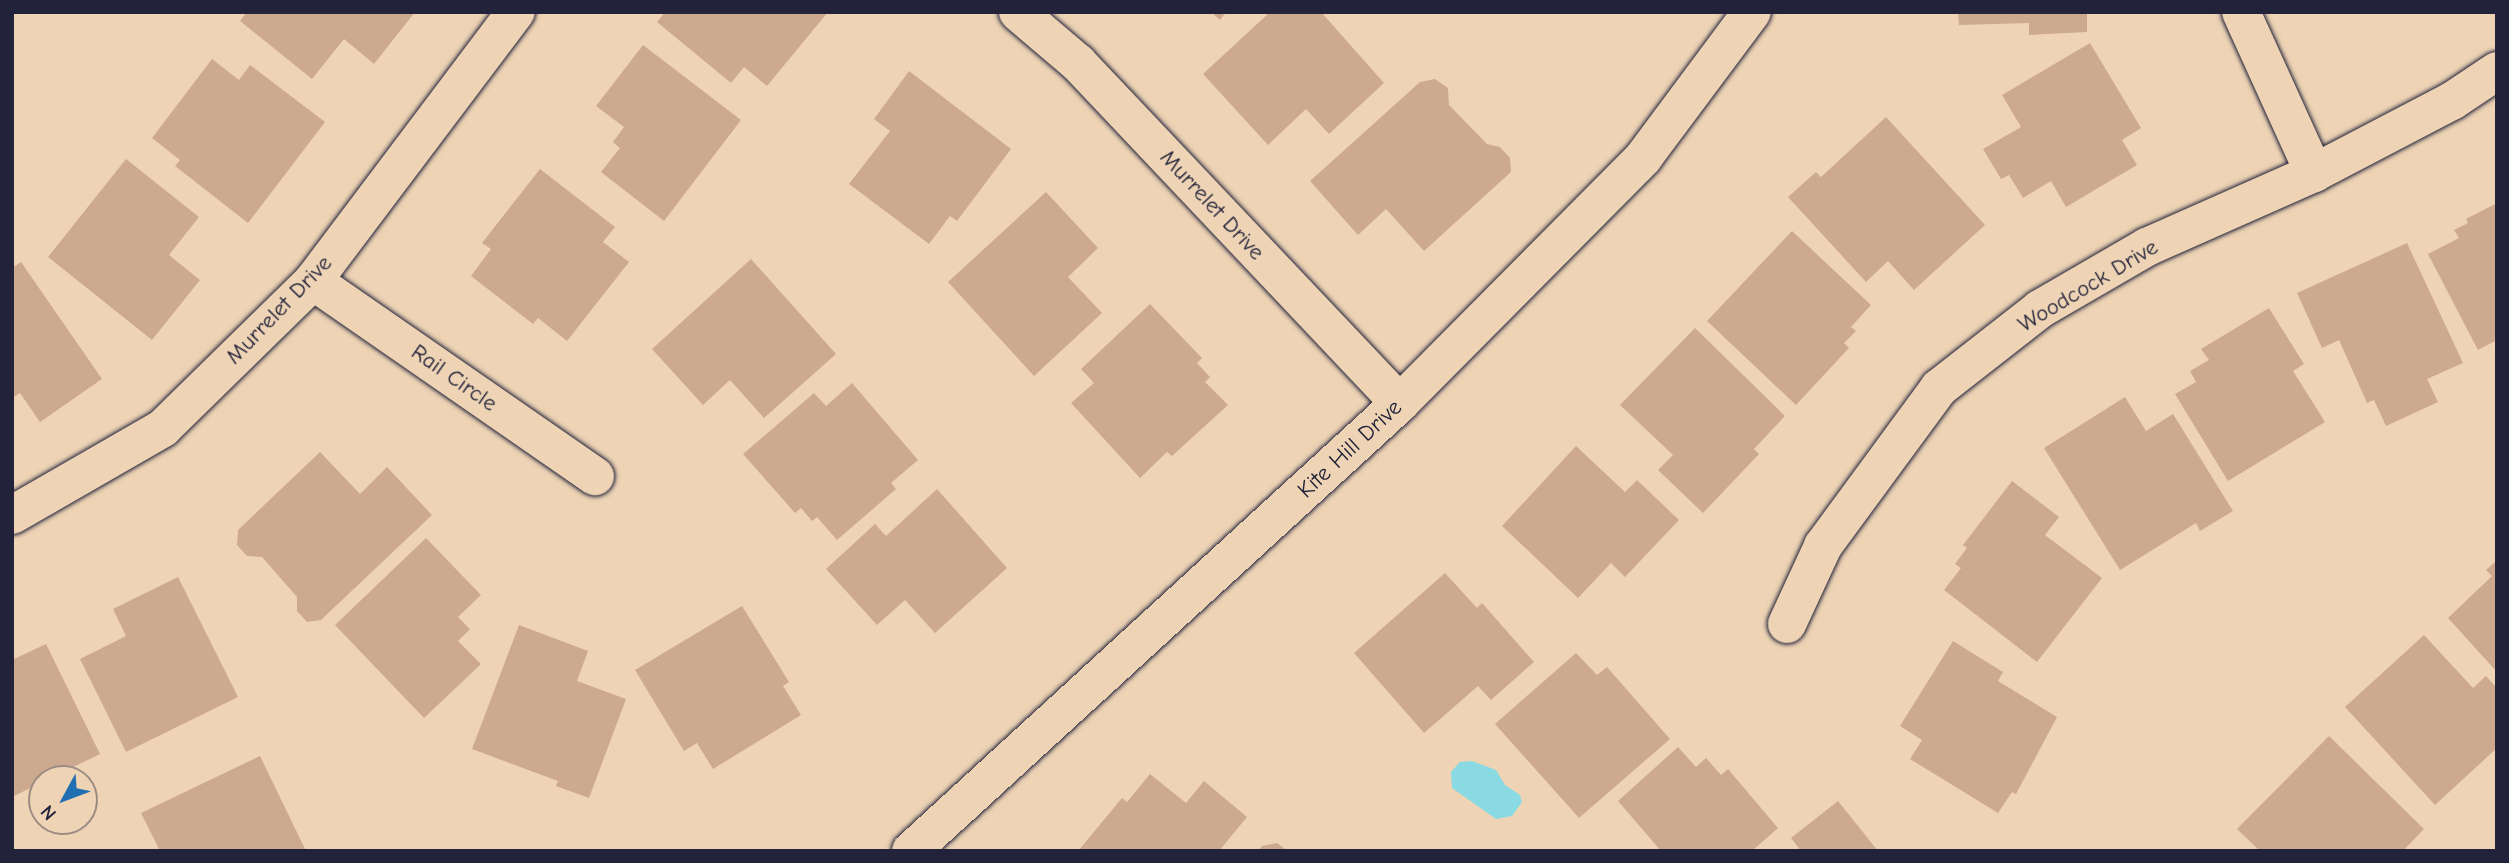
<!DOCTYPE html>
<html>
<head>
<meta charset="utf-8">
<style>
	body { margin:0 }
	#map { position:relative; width:2509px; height:863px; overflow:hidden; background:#eed4b5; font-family:"Comic Neue",sans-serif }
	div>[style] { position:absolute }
	.water>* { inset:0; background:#89dae2 }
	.building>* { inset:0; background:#cdaa8f }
	.roads { filter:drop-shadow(0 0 2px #22223b) drop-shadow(0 0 2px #22223b) }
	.street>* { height:38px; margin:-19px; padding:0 19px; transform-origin:19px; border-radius:19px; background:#eed4b5 }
	.secondary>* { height:38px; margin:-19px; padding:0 19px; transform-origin:19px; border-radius:19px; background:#eed4b5 }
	span { translate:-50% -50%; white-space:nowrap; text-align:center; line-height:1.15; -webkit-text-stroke:5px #eed4b5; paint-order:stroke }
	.street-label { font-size:23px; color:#22223b }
	.frame { position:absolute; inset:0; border:14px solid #22223b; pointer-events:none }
	.north { position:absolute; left:28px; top:765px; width:70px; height:70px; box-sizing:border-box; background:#eed4b5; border:2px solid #9c8d84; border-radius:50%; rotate:229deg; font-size:19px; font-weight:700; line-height:28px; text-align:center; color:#22223b }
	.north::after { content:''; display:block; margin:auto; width:24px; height:32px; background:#1f6fb2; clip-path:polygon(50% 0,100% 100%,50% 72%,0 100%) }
</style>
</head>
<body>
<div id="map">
	<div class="water">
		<div style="clip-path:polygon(1472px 761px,1496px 770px,1505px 785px,1520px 795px,1522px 802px,1512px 816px,1496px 819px,1452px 788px,1451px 772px,1460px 762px)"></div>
	</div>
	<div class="building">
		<div style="clip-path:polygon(247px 12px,415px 12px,374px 64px,344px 39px,312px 79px,240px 21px)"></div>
		<div style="clip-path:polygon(665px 12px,828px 12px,767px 86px,744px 67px,731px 83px,657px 22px)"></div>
		<div style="clip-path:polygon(1211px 12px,1226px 12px,1220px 20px)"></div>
		<div style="clip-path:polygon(1270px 12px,1321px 12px,1384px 83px,1329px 134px,1306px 109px,1268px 145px,1203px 74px)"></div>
		<div style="clip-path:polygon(1958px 12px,2087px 12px,2087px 32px,2029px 35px,2029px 23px,1959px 25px)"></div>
		<div style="clip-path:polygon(2090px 43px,2141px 128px,2122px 140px,2137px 165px,2066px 207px,2051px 181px,2023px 198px,2009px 175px,2001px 179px,1983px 149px,2021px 127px,2002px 95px)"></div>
		<div style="clip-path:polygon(643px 45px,741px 120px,664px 221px,601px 172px,620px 148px,613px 142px,624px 127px,596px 106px)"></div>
		<div style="clip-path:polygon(212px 59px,239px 80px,250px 65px,325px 122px,248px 223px,175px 166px,180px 160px,152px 138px)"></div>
		<div style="clip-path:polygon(909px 71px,1011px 149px,957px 221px,950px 216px,929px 244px,849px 184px,890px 131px,874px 119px)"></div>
		<div style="clip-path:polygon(1435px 79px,1448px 88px,1449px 105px,1487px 144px,1500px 147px,1510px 158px,1511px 172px,1424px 251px,1386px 209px,1358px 235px,1310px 181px,1420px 82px)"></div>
		<div style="clip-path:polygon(1886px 117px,1985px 225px,1914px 290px,1888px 261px,1866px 282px,1788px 197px,1816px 172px,1821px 177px)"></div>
		<div style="clip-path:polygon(126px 159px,199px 217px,169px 255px,200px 280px,152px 340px,48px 257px)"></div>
		<div style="clip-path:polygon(540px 169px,615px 227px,603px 242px,629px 262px,567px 341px,538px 318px,533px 324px,471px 276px,491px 249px,482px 243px)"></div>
		<div style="clip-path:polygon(1046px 192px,1098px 248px,1068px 277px,1102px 313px,1034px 376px,948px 282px)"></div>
		<div style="clip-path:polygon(2497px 203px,2497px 340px,2478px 350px,2428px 254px,2459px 238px,2454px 230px,2468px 223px,2466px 219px)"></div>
		<div style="clip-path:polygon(1792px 231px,1871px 305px,1851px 327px,1856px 331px,1844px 343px,1849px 348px,1796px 405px,1707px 321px)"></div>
		<div style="clip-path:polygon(2407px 243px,2463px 363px,2427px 379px,2438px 402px,2386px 426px,2374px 400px,2367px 403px,2339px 340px,2322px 348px,2297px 293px)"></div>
		<div style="clip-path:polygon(751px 259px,836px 354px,764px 418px,730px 380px,703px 405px,652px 349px)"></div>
		<div style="clip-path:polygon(21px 262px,102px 379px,40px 422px,20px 393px,12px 398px,12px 268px)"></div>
		<div style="clip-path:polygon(1150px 304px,1202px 358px,1197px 363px,1210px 377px,1205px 382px,1228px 405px,1172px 456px,1167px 452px,1140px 478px,1071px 403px,1094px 383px,1081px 369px)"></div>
		<div style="clip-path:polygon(2269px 308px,2304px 364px,2293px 371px,2325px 422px,2228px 481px,2175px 394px,2196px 382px,2190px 371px,2209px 360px,2201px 349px)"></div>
		<div style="clip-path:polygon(1695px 328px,1785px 416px,1754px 449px,1759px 454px,1703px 513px,1658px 470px,1673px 455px,1620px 405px)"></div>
		<div style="clip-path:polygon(852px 383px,918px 460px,891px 483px,896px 489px,837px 540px,817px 517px,812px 521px,801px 508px,795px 513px,743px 454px,814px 393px,826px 406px)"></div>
		<div style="clip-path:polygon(2125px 397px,2146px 431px,2173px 414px,2233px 511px,2200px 531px,2196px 523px,2120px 570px,2044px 448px)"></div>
		<div style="clip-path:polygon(1576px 446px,1625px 492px,1637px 480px,1679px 520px,1625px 577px,1611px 563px,1578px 598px,1502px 526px)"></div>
		<div style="clip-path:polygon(320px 452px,360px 494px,387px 467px,432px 515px,321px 620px,307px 622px,297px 611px,297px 597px,262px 557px,247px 556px,237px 545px,238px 530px)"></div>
		<div style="clip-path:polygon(2012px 481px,2059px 517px,2045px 535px,2102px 578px,2037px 662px,1944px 590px,1961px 568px,1955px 564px,1967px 548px,1963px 545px)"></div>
		<div style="clip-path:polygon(937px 489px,1007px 568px,935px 633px,905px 600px,877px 625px,826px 569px,875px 524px,886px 536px)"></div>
		<div style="clip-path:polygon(426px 538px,481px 595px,458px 617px,470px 629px,458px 641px,481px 664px,424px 718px,335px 625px)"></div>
		<div style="clip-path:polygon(2497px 560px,2497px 672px,2448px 618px,2492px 576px,2486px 570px)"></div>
		<div style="clip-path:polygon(1445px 573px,1477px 608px,1482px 603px,1534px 662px,1491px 700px,1478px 686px,1424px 733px,1354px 653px)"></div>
		<div style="clip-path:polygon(178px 577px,238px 697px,126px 752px,80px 659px,126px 636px,113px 609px)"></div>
		<div style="clip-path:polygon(742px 606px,789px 682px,783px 686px,801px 715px,713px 769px,697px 743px,684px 751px,635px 670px)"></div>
		<div style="clip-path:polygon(519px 625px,588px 651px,577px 681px,626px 699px,589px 798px,556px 786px,558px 781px,472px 749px)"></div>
		<div style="clip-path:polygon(2424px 635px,2473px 688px,2486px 676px,2497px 688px,2497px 748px,2435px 805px,2345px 707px)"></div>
		<div style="clip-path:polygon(1953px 641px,2003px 672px,1998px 681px,2057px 717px,2016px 794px,2012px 792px,1998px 813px,1910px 759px,1922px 740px,1900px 726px)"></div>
		<div style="clip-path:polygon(46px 644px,100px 754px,12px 797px,12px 660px)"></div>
		<div style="clip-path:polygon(1576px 653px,1597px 675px,1607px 667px,1670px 739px,1579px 818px,1495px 724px)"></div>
		<div style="clip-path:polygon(2329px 736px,2424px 829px,2403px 851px,2260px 851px,2237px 829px)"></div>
		<div style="clip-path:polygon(1678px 747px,1696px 767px,1706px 758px,1721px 775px,1728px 769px,1778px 828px,1752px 851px,1661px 851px,1618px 801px)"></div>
		<div style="clip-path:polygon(260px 756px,306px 851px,160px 851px,141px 813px)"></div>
		<div style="clip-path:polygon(1150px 774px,1186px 803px,1204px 781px,1247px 817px,1219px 851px,1078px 851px,1122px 798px,1127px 802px)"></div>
		<div style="clip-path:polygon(1838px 801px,1878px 851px,1801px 851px,1791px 838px)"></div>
		<div style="clip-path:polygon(1277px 843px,1288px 851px,1258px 851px,1262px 846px)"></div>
	</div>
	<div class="roads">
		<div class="street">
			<div style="left:1018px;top:12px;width:79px;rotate:40.4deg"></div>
			<div style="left:1078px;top:63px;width:468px;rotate:46.6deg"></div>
			<div style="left:2241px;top:12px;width:177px;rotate:65.6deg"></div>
			<div style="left:313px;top:281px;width:343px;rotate:34.7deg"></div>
			<div style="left:12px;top:515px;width:174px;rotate:-29.9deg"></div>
			<div style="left:163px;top:428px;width:210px;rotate:-44.4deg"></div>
			<div style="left:313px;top:281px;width:337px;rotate:-53deg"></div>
			<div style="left:1787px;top:624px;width:86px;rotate:-65.2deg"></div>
			<div style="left:1823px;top:546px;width:196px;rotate:-53.7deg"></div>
			<div style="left:1939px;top:388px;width:128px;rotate:-38deg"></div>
			<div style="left:2040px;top:309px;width:124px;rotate:-30.1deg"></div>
			<div style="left:2147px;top:247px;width:183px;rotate:-23.9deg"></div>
			<div style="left:2314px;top:173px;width:156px;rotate:-27.6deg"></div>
			<div style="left:2452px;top:101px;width:54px;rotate:-33.7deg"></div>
		</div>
		<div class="secondary">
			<div style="left:911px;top:851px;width:663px;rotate:-42.49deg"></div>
			<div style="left:1400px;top:403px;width:345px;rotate:-45.2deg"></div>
			<div style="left:1643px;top:158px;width:182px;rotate:-53.3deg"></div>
		</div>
	</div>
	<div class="street-label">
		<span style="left:1212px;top:205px;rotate:47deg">Murrelet Drive</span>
		<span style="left:2088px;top:286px;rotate:-31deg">Woodcock Drive</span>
		<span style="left:279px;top:310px;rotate:-46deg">Murrelet Drive</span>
		<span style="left:454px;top:378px;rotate:35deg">Rail Circle</span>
		<span style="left:1350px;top:449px;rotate:-43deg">Kite Hill Drive</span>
	</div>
	<div class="frame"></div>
	<div class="north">N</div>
</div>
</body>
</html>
